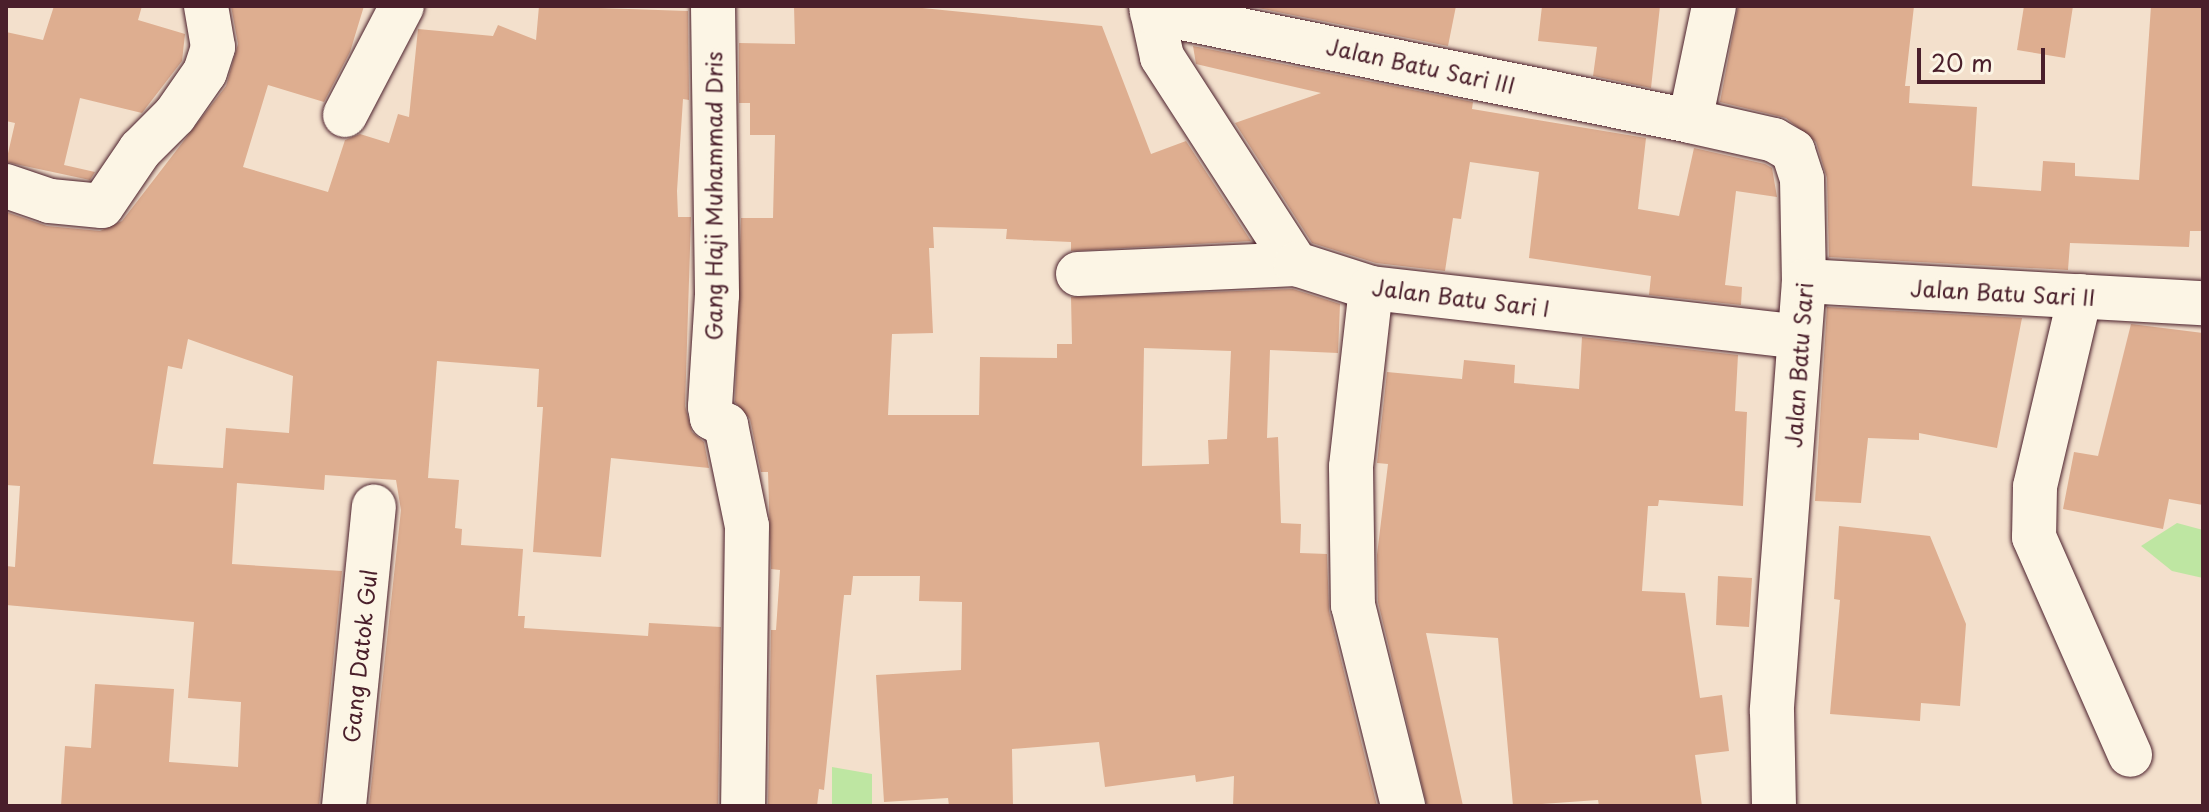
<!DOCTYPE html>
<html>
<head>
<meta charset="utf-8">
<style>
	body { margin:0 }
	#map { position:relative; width:2209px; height:812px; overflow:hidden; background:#f3e0cc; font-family:"Playpen Sans",sans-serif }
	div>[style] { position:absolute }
	.green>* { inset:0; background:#bee6a2 }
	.building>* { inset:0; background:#deae90 }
	.roads { filter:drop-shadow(0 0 2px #4a1f2b) drop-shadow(0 0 2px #4a1f2b) }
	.minor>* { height:44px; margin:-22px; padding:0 22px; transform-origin:22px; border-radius:22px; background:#fcf5e5 }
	span { translate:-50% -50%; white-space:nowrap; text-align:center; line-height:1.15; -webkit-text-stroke:7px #fcf5e5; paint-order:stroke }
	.street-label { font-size:22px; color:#4a1f2b }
	.frame { position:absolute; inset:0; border:8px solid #4a1f2b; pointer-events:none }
	.scale { position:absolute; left:1917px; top:48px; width:128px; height:36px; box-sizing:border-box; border:4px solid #4a1f2b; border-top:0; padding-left:10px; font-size:24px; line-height:28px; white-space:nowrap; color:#4a1f2b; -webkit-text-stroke:6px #fcf5e5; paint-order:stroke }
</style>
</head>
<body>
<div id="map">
	<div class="green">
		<div style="clip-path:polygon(2177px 523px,2203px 530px,2203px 578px,2172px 571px,2141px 546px)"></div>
		<div style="clip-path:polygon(832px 767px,872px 774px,872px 806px,832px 806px)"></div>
	</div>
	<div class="building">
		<div style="clip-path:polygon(54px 6px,142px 6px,138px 20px,185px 34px,182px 61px,142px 113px,80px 98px,64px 165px,95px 172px,90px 180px,6px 162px,15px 123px,6px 121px,6px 32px,43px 40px)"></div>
		<div style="clip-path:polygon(evenodd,231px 6px,364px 6px,350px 52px,324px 102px,268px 85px,243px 167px,328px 192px,345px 140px,360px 134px,389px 143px,398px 114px,409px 117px,418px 29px,493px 36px,498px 25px,536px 40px,539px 6px,688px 11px,689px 100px,683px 99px,677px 191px,678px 217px,691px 217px,685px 406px,692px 432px,704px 442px,709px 468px,611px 458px,601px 557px,533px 552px,543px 407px,537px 407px,539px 369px,437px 361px,428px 478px,459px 480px,455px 528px,462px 529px,461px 545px,523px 549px,518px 616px,525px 616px,524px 628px,648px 636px,649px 623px,721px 627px,718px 806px,369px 806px,401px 510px,396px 480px,325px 475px,324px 490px,237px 483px,232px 564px,342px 571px,319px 806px,61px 806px,65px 746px,91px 748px,95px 684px,174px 689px,169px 762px,238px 767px,241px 702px,188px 698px,194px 622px,6px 605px,6px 566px,15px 567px,20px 486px,6px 485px,6px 212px,47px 226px,100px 231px,122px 221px,226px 86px,238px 44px,231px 6px,188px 339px,293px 376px,289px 433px,226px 428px,223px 468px,153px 464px,168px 366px,182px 369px,188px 339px)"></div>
		<div style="clip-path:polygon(evenodd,794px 6px,902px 6px,1102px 26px,1151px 154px,1186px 141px,1251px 241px,1071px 251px,1071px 242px,1006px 239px,1007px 229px,933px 227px,934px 248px,929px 248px,933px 333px,892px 334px,888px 415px,979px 415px,980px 357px,1057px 358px,1057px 344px,1072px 344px,1071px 297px,1293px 289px,1340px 304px,1338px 353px,1270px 350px,1267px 438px,1278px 437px,1281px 523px,1301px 524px,1300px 553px,1327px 554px,1329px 611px,1377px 806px,1233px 806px,1234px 776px,1196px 782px,1195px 775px,1105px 787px,1099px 742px,1012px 749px,1013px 806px,949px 806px,948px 798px,884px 802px,876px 675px,961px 670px,962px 602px,919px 601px,920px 576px,853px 576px,851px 595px,844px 595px,824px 790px,819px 789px,817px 806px,768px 806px,771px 630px,776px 630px,780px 570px,771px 569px,768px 472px,761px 472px,750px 419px,735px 402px,741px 218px,773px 218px,775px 135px,750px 135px,750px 103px,739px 103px,739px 43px,795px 44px,794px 6px,1144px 348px,1231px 351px,1227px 439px,1208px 440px,1209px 464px,1142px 466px,1144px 348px)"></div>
		<div style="clip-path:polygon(1248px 6px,1456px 6px,1448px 46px)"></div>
		<div style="clip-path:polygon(1542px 6px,1660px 6px,1651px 88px,1593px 76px,1597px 47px,1538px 41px)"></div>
		<div style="clip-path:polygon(1738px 6px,1914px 6px,1905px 86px,1910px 86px,1909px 103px,1977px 107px,1972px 186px,2041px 191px,2043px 161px,2075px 163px,2075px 176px,2139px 180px,2151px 6px,2203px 6px,2203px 231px,2190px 231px,2189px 247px,2070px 243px,2068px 270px,1829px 257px,1827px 178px,1816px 142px,1786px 118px,1720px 102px)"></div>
		<div style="clip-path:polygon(2024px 6px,2073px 6px,2065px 58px,2017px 50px)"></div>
		<div style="clip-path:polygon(1193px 46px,1473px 102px,1472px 109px,1646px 138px,1638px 209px,1679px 216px,1694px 148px,1765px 164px,1772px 168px,1777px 197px,1736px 191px,1725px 285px,1742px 287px,1741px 305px,1649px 295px,1651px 276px,1529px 258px,1539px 172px,1470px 162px,1461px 219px,1453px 218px,1445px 271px,1376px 263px,1312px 243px,1235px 123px,1321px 93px,1196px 64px)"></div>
		<div style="clip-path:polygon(1827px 307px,2022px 318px,1997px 448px,1919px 433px,1919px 440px,1868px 438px,1861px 503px,1815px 501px)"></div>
		<div style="clip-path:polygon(2131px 324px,2203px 333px,2203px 505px,2169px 499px,2163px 529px,2063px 509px,2074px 452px,2098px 456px)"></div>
		<div style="clip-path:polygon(1582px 337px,1738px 355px,1735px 411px,1747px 412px,1743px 506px,1659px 500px,1658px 506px,1648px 506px,1642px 591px,1685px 593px,1700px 698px,1722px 695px,1729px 751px,1695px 755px,1702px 806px,1599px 806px,1598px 800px,1513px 806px,1498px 638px,1426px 633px,1463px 806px,1427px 806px,1378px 602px,1377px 555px,1388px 464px,1377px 463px,1387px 372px,1462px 379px,1464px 360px,1515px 365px,1514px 383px,1579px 389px)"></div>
		<div style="clip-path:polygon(1839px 526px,1930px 536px,1966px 624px,1960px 706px,1921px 703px,1920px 721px,1830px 714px,1840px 600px,1834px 599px)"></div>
		<div style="clip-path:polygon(1718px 576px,1752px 578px,1749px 627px,1716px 625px)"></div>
	</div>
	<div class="roads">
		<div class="minor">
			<div style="left:713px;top:6px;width:289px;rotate:89.2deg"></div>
			<div style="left:717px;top:295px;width:112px;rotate:93.6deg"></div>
			<div style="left:710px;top:407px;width:11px;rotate:80deg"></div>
			<div style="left:712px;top:418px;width:16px;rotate:27deg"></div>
			<div style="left:726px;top:425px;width:103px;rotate:78.3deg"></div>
			<div style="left:747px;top:526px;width:280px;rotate:90.8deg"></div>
			<div style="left:1151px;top:6px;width:52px;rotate:77.8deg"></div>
			<div style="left:1162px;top:57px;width:247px;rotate:57.1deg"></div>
			<div style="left:1152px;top:12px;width:549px;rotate:11.45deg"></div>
			<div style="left:1690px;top:121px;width:86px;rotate:12.7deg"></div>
			<div style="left:1774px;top:140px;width:22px;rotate:30deg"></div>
			<div style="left:1793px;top:151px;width:29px;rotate:72deg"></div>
			<div style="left:1802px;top:179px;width:102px;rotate:88.9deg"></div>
			<div style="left:1804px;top:281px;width:431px;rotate:94.3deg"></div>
			<div style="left:1772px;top:711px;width:95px;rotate:88.8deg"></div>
			<div style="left:345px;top:115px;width:123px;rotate:-62.4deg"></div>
			<div style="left:1690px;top:121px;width:117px;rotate:-78.2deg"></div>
			<div style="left:6px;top:186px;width:46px;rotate:18.8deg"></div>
			<div style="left:50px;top:201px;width:52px;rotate:5.5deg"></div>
			<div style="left:102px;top:206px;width:68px;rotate:-55.8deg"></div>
			<div style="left:140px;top:150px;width:49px;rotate:-45deg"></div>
			<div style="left:175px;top:115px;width:52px;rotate:-55.1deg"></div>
			<div style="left:205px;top:72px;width:26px;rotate:-72deg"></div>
			<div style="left:213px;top:47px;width:42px;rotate:-99.7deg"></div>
			<div style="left:1078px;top:274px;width:218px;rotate:-2.6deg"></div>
			<div style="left:1296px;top:264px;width:79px;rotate:17.7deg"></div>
			<div style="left:1371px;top:288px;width:430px;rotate:6.5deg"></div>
			<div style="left:1804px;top:281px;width:400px;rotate:3.2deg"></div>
			<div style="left:1371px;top:288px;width:180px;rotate:96.4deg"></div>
			<div style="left:1351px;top:467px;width:138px;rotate:89.2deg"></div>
			<div style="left:1353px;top:605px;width:207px;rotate:76deg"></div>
			<div style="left:2080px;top:296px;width:196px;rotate:103.3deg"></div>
			<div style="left:2035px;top:487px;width:50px;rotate:91.1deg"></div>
			<div style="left:2034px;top:537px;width:238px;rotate:66.2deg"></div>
			<div style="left:344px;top:806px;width:301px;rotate:-84.3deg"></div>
		</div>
	</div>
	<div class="street-label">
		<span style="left:1421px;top:65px;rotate:12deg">Jalan Batu Sari III</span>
		<span style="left:713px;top:196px;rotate:-90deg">Gang Haji Muhammad Dris</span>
		<span style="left:2003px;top:292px;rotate:3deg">Jalan Batu Sari II</span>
		<span style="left:1461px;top:297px;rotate:7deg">Jalan Batu Sari I</span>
		<span style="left:1798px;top:365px;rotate:-86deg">Jalan Batu Sari</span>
		<span style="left:359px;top:656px;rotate:-84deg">Gang Datok Gul</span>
	</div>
	<div class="frame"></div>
	<div class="scale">20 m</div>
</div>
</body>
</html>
